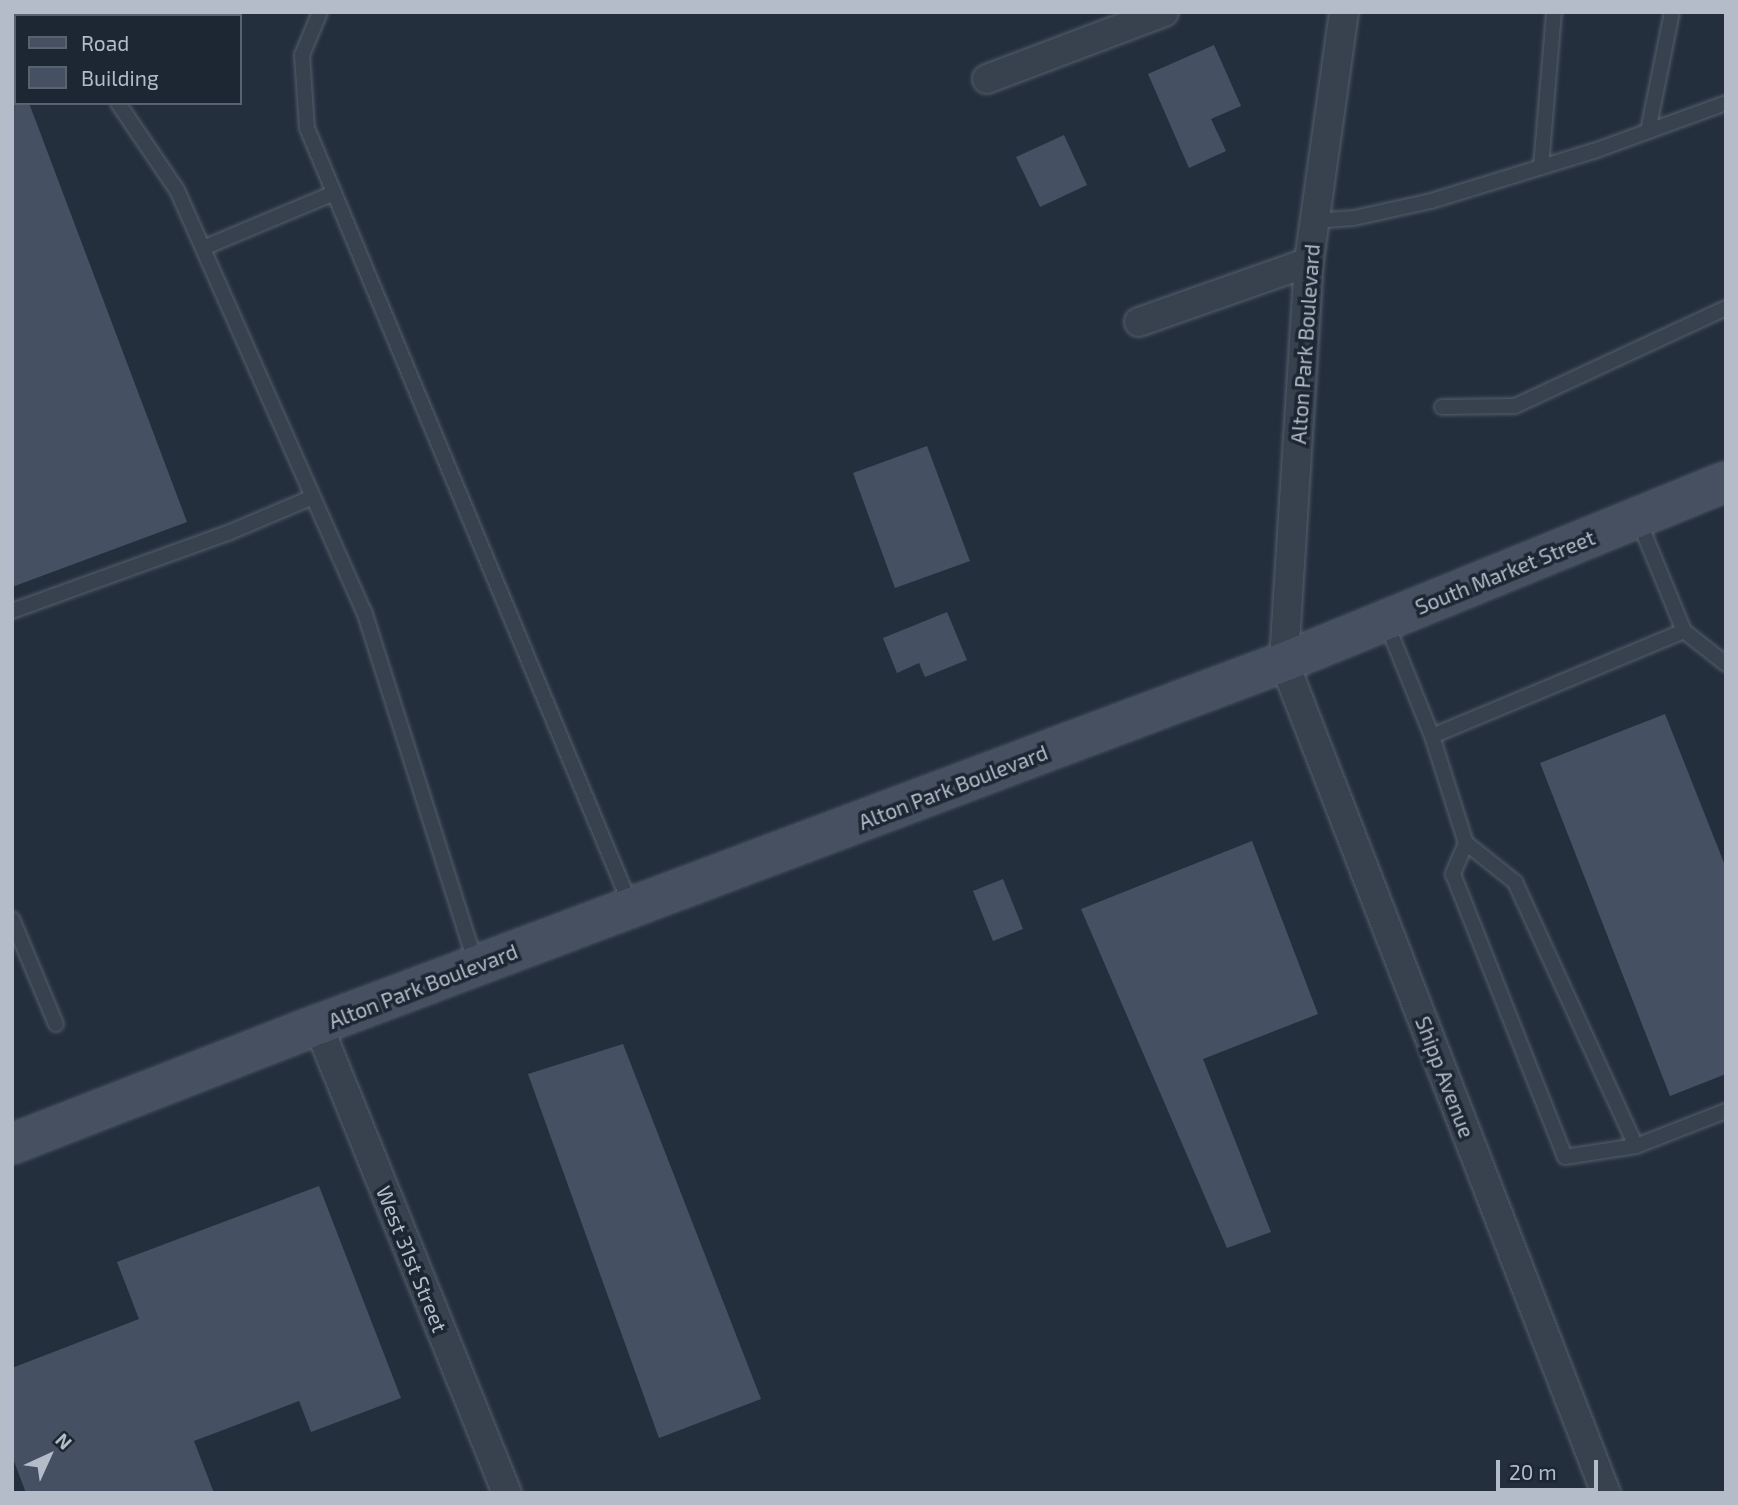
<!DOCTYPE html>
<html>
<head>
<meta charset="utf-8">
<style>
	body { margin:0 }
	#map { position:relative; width:1738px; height:1505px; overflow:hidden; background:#242f3e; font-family:"Exo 2",sans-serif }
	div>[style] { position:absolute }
	.building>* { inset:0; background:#455162 }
	.roads { filter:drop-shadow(0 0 2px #565f6c) drop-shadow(0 0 2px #565f6c) }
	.service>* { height:14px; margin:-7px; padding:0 7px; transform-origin:7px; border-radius:7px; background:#38414e }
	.minor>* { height:28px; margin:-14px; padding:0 14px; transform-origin:14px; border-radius:14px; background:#38414e }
	.secondary>* { height:38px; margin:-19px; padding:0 19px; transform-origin:19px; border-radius:19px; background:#465061 }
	span { translate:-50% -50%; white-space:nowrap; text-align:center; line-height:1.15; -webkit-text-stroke:7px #1d2633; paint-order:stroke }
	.street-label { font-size:21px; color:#b4bcc9 }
	.frame { position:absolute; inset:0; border:14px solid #b4bcc9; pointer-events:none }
	.legend { position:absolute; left:14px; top:14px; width:228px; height:91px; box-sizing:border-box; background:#1d2633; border:2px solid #59626f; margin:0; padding:9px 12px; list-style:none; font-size:21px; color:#b4bcc9 }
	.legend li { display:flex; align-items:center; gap:14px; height:35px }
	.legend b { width:35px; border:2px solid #59626f }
	.north { position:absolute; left:14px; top:1421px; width:70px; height:70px; -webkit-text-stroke:5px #1d2633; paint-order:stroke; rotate:45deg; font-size:19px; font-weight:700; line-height:28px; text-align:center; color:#b4bcc9 }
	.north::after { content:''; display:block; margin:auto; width:24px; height:32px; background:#b4bcc9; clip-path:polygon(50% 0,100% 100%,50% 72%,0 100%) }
	.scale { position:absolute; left:1496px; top:1460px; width:102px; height:32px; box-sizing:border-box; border:4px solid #b4bcc9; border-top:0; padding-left:9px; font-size:21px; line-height:24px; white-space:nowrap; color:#b4bcc9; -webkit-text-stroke:5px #1d2633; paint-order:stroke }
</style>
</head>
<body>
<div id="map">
	<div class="building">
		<div style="clip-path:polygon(1214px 45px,1241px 106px,1211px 119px,1226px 151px,1189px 168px,1148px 74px)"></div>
		<div style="clip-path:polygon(12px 60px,16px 69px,16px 103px,29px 103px,187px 522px,12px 587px)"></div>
		<div style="clip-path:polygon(1064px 135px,1087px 185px,1040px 207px,1016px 157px)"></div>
		<div style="clip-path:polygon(927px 446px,970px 561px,895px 588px,853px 473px)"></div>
		<div style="clip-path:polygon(947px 612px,967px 660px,925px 677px,919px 663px,897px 673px,883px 638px)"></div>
		<div style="clip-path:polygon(1665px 714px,1726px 868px,1726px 1074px,1670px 1096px,1540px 763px)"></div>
		<div style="clip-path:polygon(1252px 841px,1318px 1014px,1203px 1059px,1271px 1232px,1227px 1248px,1081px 909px)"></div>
		<div style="clip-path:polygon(1003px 879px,1023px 929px,993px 941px,973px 891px)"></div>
		<div style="clip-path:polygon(623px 1044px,761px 1399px,659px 1438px,528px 1074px)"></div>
		<div style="clip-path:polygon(319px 1186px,401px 1398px,311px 1432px,299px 1401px,194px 1441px,214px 1493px,26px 1493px,12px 1456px,12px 1368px,139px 1319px,117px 1262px)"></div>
	</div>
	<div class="roads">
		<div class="service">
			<div style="left:80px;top:12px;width:4px;rotate:76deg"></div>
			<div style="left:320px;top:12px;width:47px;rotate:112.7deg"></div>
			<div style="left:302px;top:55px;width:73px;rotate:86.1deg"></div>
			<div style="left:307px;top:128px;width:843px;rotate:67.39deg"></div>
			<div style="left:118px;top:103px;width:105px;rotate:55.9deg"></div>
			<div style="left:177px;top:190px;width:461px;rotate:66.1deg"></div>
			<div style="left:364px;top:611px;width:370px;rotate:72.4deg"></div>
			<div style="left:1648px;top:131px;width:121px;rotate:-78.6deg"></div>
			<div style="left:1541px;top:167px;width:156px;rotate:-85.2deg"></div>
			<div style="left:1314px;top:221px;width:40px;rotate:-4.3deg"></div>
			<div style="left:1354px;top:218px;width:79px;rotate:-12.4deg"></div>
			<div style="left:1431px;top:201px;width:170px;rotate:-17.1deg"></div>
			<div style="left:1594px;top:151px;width:140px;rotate:-20deg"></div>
			<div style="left:203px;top:248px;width:142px;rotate:-22.8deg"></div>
			<div style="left:1442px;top:407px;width:73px;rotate:-0.8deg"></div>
			<div style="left:1515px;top:406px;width:233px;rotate:-24.9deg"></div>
			<div style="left:12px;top:611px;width:230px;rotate:-19.9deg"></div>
			<div style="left:228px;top:533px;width:92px;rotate:-23deg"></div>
			<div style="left:1386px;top:622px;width:123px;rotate:68deg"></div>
			<div style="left:1432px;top:736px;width:273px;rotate:-22.6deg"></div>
			<div style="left:1684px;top:631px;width:121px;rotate:-112.3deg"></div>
			<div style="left:1684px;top:631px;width:53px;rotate:38.2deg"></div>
			<div style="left:1432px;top:736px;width:112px;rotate:72.4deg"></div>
			<div style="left:1466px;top:843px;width:63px;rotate:38.5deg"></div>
			<div style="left:1515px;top:882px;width:290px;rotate:65.4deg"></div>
			<div style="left:1636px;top:1146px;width:97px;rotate:-21.3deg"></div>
			<div style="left:1466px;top:843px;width:34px;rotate:113deg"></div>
			<div style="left:1453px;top:874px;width:304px;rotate:68.4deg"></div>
			<div style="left:1565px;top:1157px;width:72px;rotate:-8.8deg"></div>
			<div style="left:12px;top:919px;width:114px;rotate:67.3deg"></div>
		</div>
		<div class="minor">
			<div style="left:1344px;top:12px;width:252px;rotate:98deg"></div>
			<div style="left:1309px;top:262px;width:401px;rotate:93.6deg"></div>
			<div style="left:1284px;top:662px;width:891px;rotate:68.82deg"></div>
			<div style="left:987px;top:79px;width:189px;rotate:-20.7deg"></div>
			<div style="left:1139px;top:322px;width:180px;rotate:-19.4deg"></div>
			<div style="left:318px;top:1025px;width:505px;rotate:68.01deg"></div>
		</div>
		<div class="secondary">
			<div style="left:12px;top:1144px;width:328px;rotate:-21.3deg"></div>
			<div style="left:318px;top:1025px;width:1032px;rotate:-20.6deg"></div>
			<div style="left:1284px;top:662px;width:477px;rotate:-22.2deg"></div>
		</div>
	</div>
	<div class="street-label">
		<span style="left:1305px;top:344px;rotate:-86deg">Alton Park Boulevard</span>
		<span style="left:1505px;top:572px;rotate:-22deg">South Market Street</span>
		<span style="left:953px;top:787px;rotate:-21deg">Alton Park Boulevard</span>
		<span style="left:423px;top:986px;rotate:-21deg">Alton Park Boulevard</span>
		<span style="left:1445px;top:1077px;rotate:69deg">Shipp Avenue</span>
		<span style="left:412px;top:1259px;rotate:68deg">West 31st Street</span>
	</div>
	<div class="frame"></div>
	<ul class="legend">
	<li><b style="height:9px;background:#465061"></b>Road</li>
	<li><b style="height:19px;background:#455162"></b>Building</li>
	</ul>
	<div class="north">N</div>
	<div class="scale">20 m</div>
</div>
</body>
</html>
